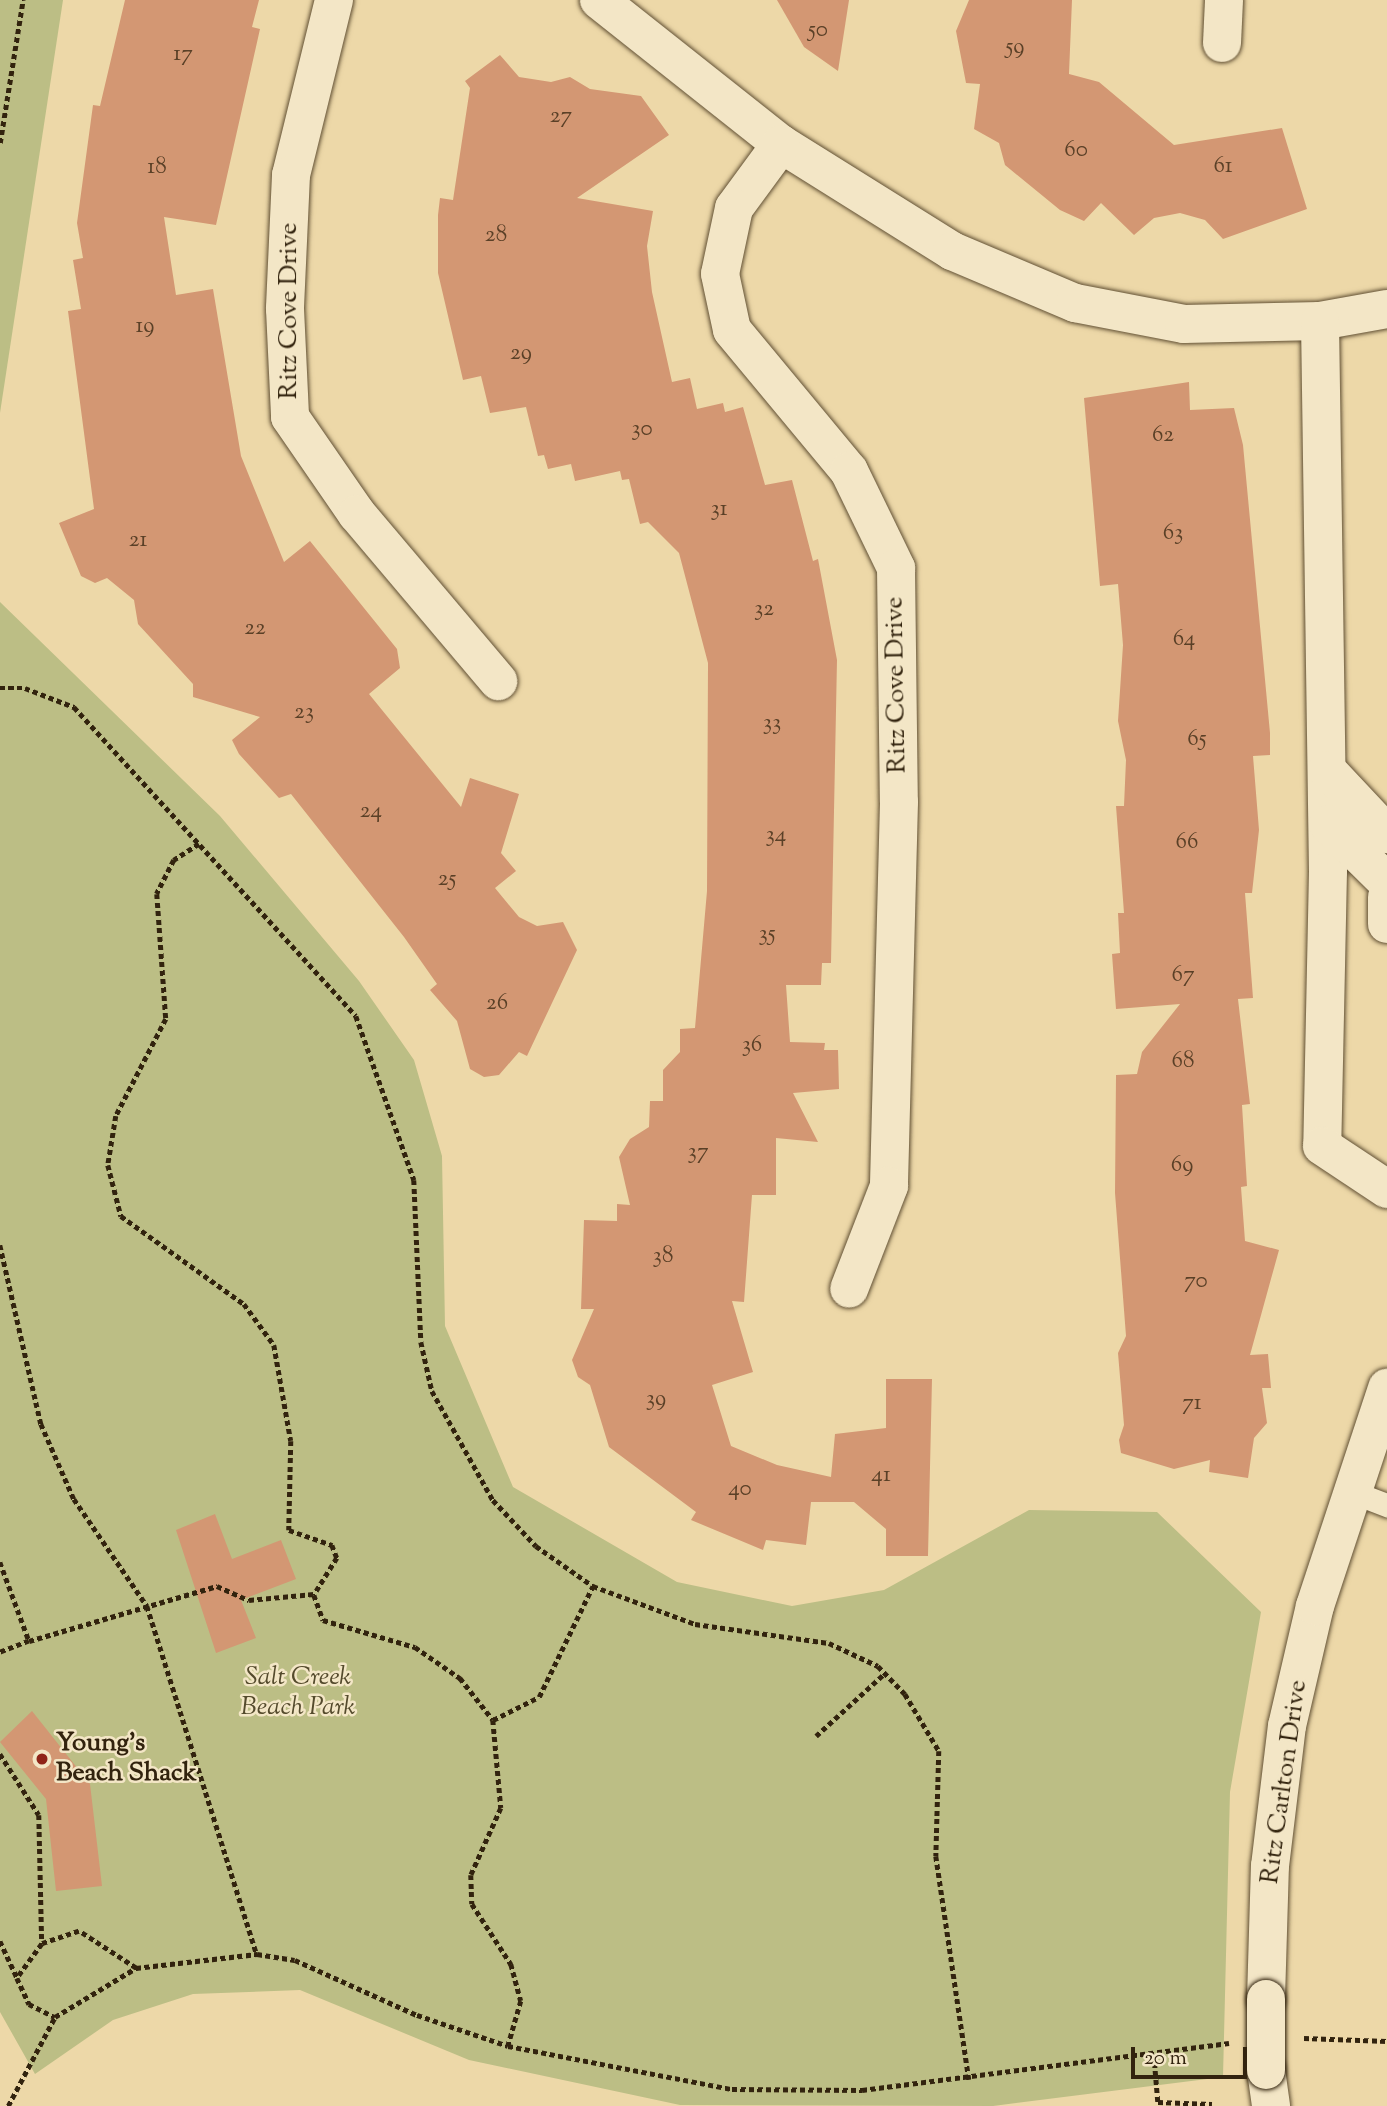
<!DOCTYPE html>
<html>
<head>
<meta charset="utf-8">
<style>
	body { margin:0 }
	#map { position:relative; width:1387px; height:2106px; overflow:hidden; background:#edd8a8; font-family:"Sorts Mill Goudy",serif }
	div>[style] { position:absolute }
	.green>* { inset:0; background:#bcbe85 }
	.building>* { inset:0; background:#d39773 }
	.path>* { height:4.5px; margin-top:-2.25px; transform-origin:0; background:repeating-linear-gradient(90deg,#32230e 0 5px,transparent 0 8.5px) }
	.roads { filter:drop-shadow(0 0 2px #615034) drop-shadow(0 0 2px #615034) }
	.lane>* { height:23px; margin:-11.5px; padding:0 11.5px; transform-origin:11.5px; border-radius:11.5px; background:#f3e6c6 }
	.street>* { height:38px; margin:-19px; padding:0 19px; transform-origin:19px; border-radius:19px; background:#f3e6c6 }
	.secondary>* { height:38px; margin:-19px; padding:0 19px; transform-origin:19px; border-radius:19px; background:#f3e6c6 }
	.bridges { filter:drop-shadow(0 0 2px #32230e) drop-shadow(0 0 2px #32230e) }
	.secondary-bridge>* { height:38px; margin:-19px; padding:0 19px; transform-origin:19px; border-radius:19px; background:#f3e6c6 }
	.dots>* { width:19px; height:19px; translate:-50% -50%; box-sizing:border-box; border:4px solid #f3e6c6; border-radius:50% }
	span { translate:-50% -50%; white-space:nowrap; text-align:center; line-height:1.15; -webkit-text-stroke:5px #f3e6c6; paint-order:stroke }
	.number-label { font-size:23px; color:#5a4027 }
	.number-label span { -webkit-text-stroke-width:0 }
	.street-label { font-size:26px; color:#32230e }
	.park-label { font-size:26px; color:#544a2c; font-style:italic }
	.poi-label { font-size:26px; color:#32230e; font-weight:700 }
	.left { translate:0 -50%; text-align:left }
	.scale { position:absolute; left:1131px; top:2047px; width:116px; height:32px; box-sizing:border-box; border:4px solid #32230e; border-top:0; padding-left:9px; font-size:21px; line-height:24px; white-space:nowrap; color:#32230e; -webkit-text-stroke:5px #f3e6c6; paint-order:stroke }
</style>
</head>
<body>
<div id="map">
	<div class="green">
		<div style="clip-path:polygon(0 0,63px 0,0 413px)"></div>
		<div style="clip-path:polygon(0 602px,220px 816px,359px 981px,414px 1060px,442px 1156px,445px 1326px,513px 1487px,677px 1582px,792px 1606px,884px 1590px,1029px 1510px,1157px 1512px,1261px 1612px,1230px 1792px,1223px 2077px,993px 2106px,680px 2105px,469px 2060px,300px 1990px,193px 1994px,113px 2020px,35px 2074px,0 2012px)"></div>
	</div>
	<div class="building">
		<div style="clip-path:polygon(125px 0,259px 0,252px 27px,260px 29px,216px 225px,164px 217px,176px 295px,213px 289px,241px 456px,284px 562px,310px 541px,397px 649px,400px 668px,369px 694px,461px 807px,470px 778px,519px 794px,501px 853px,516px 871px,495px 888px,519px 917px,537px 926px,563px 922px,577px 950px,527px 1056px,519px 1052px,499px 1075px,484px 1077px,470px 1069px,457px 1021px,430px 990px,437px 984px,404px 937px,291px 794px,279px 798px,239px 754px,232px 740px,260px 717px,193px 697px,193px 684px,138px 624px,134px 600px,107px 578px,95px 583px,81px 576px,59px 523px,94px 509px,68px 311px,81px 309px,73px 260px,83px 258px,77px 223px,93px 105px,100px 106px)"></div>
		<div style="clip-path:polygon(777px 0,849px 0,838px 71px,804px 47px)"></div>
		<div style="clip-path:polygon(969px 0,1072px 0,1069px 74px,1099px 82px,1174px 145px,1282px 128px,1307px 209px,1223px 239px,1205px 220px,1180px 213px,1154px 218px,1134px 235px,1101px 203px,1084px 221px,1060px 210px,1005px 165px,999px 143px,974px 129px,980px 84px,966px 83px,956px 31px)"></div>
		<div style="clip-path:polygon(500px 55px,519px 77px,551px 82px,570px 77px,590px 89px,641px 96px,669px 135px,577px 198px,653px 211px,647px 246px,652px 292px,672px 382px,690px 378px,697px 409px,723px 403px,725px 412px,743px 407px,765px 485px,792px 480px,813px 561px,818px 559px,837px 660px,831px 963px,822px 963px,821px 985px,786px 985px,790px 1042px,825px 1043px,824px 1050px,838px 1050px,839px 1089px,793px 1093px,818px 1142px,776px 1138px,776px 1195px,752px 1195px,744px 1302px,732px 1301px,753px 1372px,712px 1385px,731px 1446px,777px 1465px,831px 1477px,835px 1434px,886px 1428px,886px 1379px,932px 1379px,928px 1556px,886px 1556px,886px 1529px,854px 1502px,811px 1502px,806px 1545px,766px 1540px,763px 1550px,691px 1520px,696px 1512px,609px 1447px,590px 1385px,578px 1377px,572px 1360px,594px 1309px,581px 1309px,584px 1220px,617px 1221px,617px 1204px,630px 1205px,619px 1157px,630px 1139px,649px 1127px,650px 1101px,663px 1101px,663px 1070px,680px 1052px,680px 1029px,695px 1028px,707px 891px,708px 663px,679px 553px,648px 522px,640px 524px,629px 479px,622px 480px,620px 471px,575px 481px,571px 464px,548px 469px,544px 455px,538px 456px,526px 407px,490px 413px,481px 376px,463px 380px,438px 273px,438px 215px,440px 198px,453px 200px,470px 88px,465px 81px)"></div>
		<div style="clip-path:polygon(1189px 382px,1190px 410px,1234px 408px,1243px 445px,1270px 733px,1270px 755px,1253px 756px,1259px 830px,1252px 893px,1245px 893px,1253px 998px,1238px 999px,1250px 1104px,1242px 1105px,1247px 1186px,1241px 1187px,1245px 1241px,1279px 1250px,1250px 1355px,1268px 1354px,1271px 1388px,1262px 1388px,1267px 1423px,1254px 1438px,1248px 1478px,1209px 1472px,1210px 1460px,1174px 1469px,1154px 1463px,1121px 1453px,1119px 1440px,1124px 1425px,1118px 1353px,1126px 1336px,1115px 1193px,1116px 1075px,1137px 1074px,1142px 1052px,1180px 1004px,1116px 1009px,1112px 954px,1120px 953px,1118px 913px,1124px 913px,1116px 806px,1124px 806px,1126px 760px,1118px 721px,1123px 645px,1118px 584px,1100px 586px,1084px 398px)"></div>
		<div style="clip-path:polygon(215px 1514px,232px 1559px,281px 1540px,296px 1579px,241px 1600px,256px 1638px,216px 1653px,176px 1530px)"></div>
		<div style="clip-path:polygon(32px 1711px,90px 1784px,102px 1886px,56px 1891px,46px 1799px,0 1742px)"></div>
	</div>
	<div class="path">
		<div style="left:0;top:143px;width:145px;rotate:-80.9deg"></div>
		<div style="left:0;top:688px;width:25px"></div>
		<div style="left:25px;top:688px;width:53px;rotate:21.2deg"></div>
		<div style="left:74px;top:707px;width:418px;rotate:47.6deg"></div>
		<div style="left:356px;top:1016px;width:174px;rotate:70.5deg"></div>
		<div style="left:414px;top:1180px;width:162px;rotate:87.5deg"></div>
		<div style="left:421px;top:1342px;width:50px;rotate:77.3deg"></div>
		<div style="left:432px;top:1391px;width:125px;rotate:60.8deg"></div>
		<div style="left:493px;top:1500px;width:63px;rotate:46.9deg"></div>
		<div style="left:536px;top:1546px;width:70px;rotate:35.1deg"></div>
		<div style="left:593px;top:1586px;width:109px;rotate:20.4deg"></div>
		<div style="left:695px;top:1624px;width:135px;rotate:8.1deg"></div>
		<div style="left:829px;top:1643px;width:54px;rotate:25.1deg"></div>
		<div style="left:878px;top:1666px;width:39px;rotate:46deg"></div>
		<div style="left:905px;top:1694px;width:66px;rotate:59.2deg"></div>
		<div style="left:939px;top:1751px;width:105px;rotate:91.6deg"></div>
		<div style="left:936px;top:1856px;width:226px;rotate:81.6deg"></div>
		<div style="left:199px;top:844px;width:30px;rotate:147deg"></div>
		<div style="left:174px;top:860px;width:38px;rotate:117deg"></div>
		<div style="left:157px;top:894px;width:125px;rotate:85.9deg"></div>
		<div style="left:166px;top:1019px;width:109px;rotate:117.3deg"></div>
		<div style="left:116px;top:1116px;width:50px;rotate:99.3deg"></div>
		<div style="left:108px;top:1165px;width:53px;rotate:75.7deg"></div>
		<div style="left:121px;top:1216px;width:151px;rotate:35.6deg"></div>
		<div style="left:244px;top:1304px;width:51px;rotate:53.8deg"></div>
		<div style="left:274px;top:1345px;width:97px;rotate:80deg"></div>
		<div style="left:291px;top:1441px;width:89px;rotate:91.3deg"></div>
		<div style="left:289px;top:1530px;width:46px;rotate:19.2deg"></div>
		<div style="left:332px;top:1545px;width:14px;rotate:69deg"></div>
		<div style="left:337px;top:1558px;width:44px;rotate:121.9deg"></div>
		<div style="left:314px;top:1595px;width:27px;rotate:70deg"></div>
		<div style="left:323px;top:1620px;width:96px;rotate:16.4deg"></div>
		<div style="left:415px;top:1647px;width:55px;rotate:34.6deg"></div>
		<div style="left:460px;top:1678px;width:53px;rotate:51.8deg"></div>
		<div style="left:493px;top:1720px;width:88px;rotate:84.8deg"></div>
		<div style="left:501px;top:1808px;width:73px;rotate:114.1deg"></div>
		<div style="left:471px;top:1875px;width:29px;rotate:88deg"></div>
		<div style="left:472px;top:1904px;width:72px;rotate:57deg"></div>
		<div style="left:511px;top:1964px;width:38px;rotate:75deg"></div>
		<div style="left:521px;top:2001px;width:47px;rotate:106.1deg"></div>
		<div style="left:0;top:1245px;width:184px;rotate:77.1deg"></div>
		<div style="left:41px;top:1424px;width:82px;rotate:66.3deg"></div>
		<div style="left:74px;top:1499px;width:130px;rotate:55.7deg"></div>
		<div style="left:147px;top:1606px;width:365px;rotate:72.5deg"></div>
		<div style="left:0;top:1562px;width:84px;rotate:69.8deg"></div>
		<div style="left:29px;top:1641px;width:31px;rotate:159deg"></div>
		<div style="left:29px;top:1641px;width:196px;rotate:-16.3deg"></div>
		<div style="left:217px;top:1586px;width:35px;rotate:24deg"></div>
		<div style="left:249px;top:1600px;width:65px;rotate:-5.3deg"></div>
		<div style="left:493px;top:1720px;width:51px;rotate:-26.6deg"></div>
		<div style="left:539px;top:1697px;width:123px;rotate:-64.1deg"></div>
		<div style="left:816px;top:1736px;width:93px;rotate:-42.4deg"></div>
		<div style="left:0;top:1754px;width:72px;rotate:57.4deg"></div>
		<div style="left:39px;top:1815px;width:129px;rotate:88.7deg"></div>
		<div style="left:0;top:1941px;width:40px;rotate:65deg"></div>
		<div style="left:136px;top:1968px;width:68px;rotate:-147deg"></div>
		<div style="left:79px;top:1931px;width:39px;rotate:161deg"></div>
		<div style="left:42px;top:1944px;width:42px;rotate:126.3deg"></div>
		<div style="left:17px;top:1978px;width:29px;rotate:65deg"></div>
		<div style="left:29px;top:2004px;width:29px;rotate:27deg"></div>
		<div style="left:55px;top:2017px;width:95px;rotate:-31.2deg"></div>
		<div style="left:136px;top:1968px;width:122px;rotate:-6.6deg"></div>
		<div style="left:257px;top:1954px;width:38px;rotate:9deg"></div>
		<div style="left:295px;top:1960px;width:134px;rotate:24.3deg"></div>
		<div style="left:417px;top:2015px;width:96px;rotate:18.8deg"></div>
		<div style="left:508px;top:2046px;width:228px;rotate:10.9deg"></div>
		<div style="left:732px;top:2089px;width:130px;rotate:0.4deg"></div>
		<div style="left:862px;top:2090px;width:370px;rotate:-7.3deg"></div>
		<div style="left:1304px;top:2038px;width:83px;rotate:2.1deg"></div>
		<div style="left:1154px;top:2054px;width:48px;rotate:85.2deg"></div>
		<div style="left:1158px;top:2102px;width:54px;rotate:2.1deg"></div>
		<div style="left:8px;top:2106px;width:101px;rotate:-62.2deg"></div>
	</div>
	<div class="roads">
		<div class="lane">
			<div style="left:1350px;top:1491px;width:40px;rotate:21deg"></div>
		</div>
		<div class="street">
			<div style="left:334px;top:0;width:180px;rotate:103.8deg"></div>
			<div style="left:291px;top:175px;width:134px;rotate:92.6deg"></div>
			<div style="left:285px;top:309px;width:108px;rotate:87.3deg"></div>
			<div style="left:290px;top:417px;width:118px;rotate:55.4deg"></div>
			<div style="left:357px;top:514px;width:219px;rotate:49.8deg"></div>
			<div style="left:599px;top:0;width:232px;rotate:38.4deg"></div>
			<div style="left:781px;top:144px;width:202px;rotate:32deg"></div>
			<div style="left:952px;top:251px;width:134px;rotate:22.9deg"></div>
			<div style="left:1075px;top:303px;width:111px;rotate:10.9deg"></div>
			<div style="left:1184px;top:324px;width:136px;rotate:-1.3deg"></div>
			<div style="left:1320px;top:321px;width:68px;rotate:-10.2deg"></div>
			<div style="left:1222px;top:43px;width:43px;rotate:-87.3deg"></div>
			<div style="left:781px;top:144px;width:79px;rotate:126.3deg"></div>
			<div style="left:734px;top:208px;width:67px;rotate:102deg"></div>
			<div style="left:720px;top:274px;width:57px;rotate:77.9deg"></div>
			<div style="left:732px;top:330px;width:183px;rotate:50.3deg"></div>
			<div style="left:849px;top:471px;width:108px;rotate:64.1deg"></div>
			<div style="left:896px;top:568px;width:234px;rotate:89.3deg"></div>
			<div style="left:899px;top:802px;width:384px;rotate:91.5deg"></div>
			<div style="left:889px;top:1186px;width:110px;rotate:111.2deg"></div>
			<div style="left:1320px;top:321px;width:550px;rotate:89.17deg"></div>
			<div style="left:1328px;top:871px;width:275px;rotate:91.2deg"></div>
			<div style="left:1322px;top:1146px;width:78px;rotate:33.5deg"></div>
			<div style="left:1327px;top:770px;width:88px;rotate:46.8deg"></div>
			<div style="left:1328px;top:824px;width:83px;rotate:44.5deg"></div>
			<div style="left:1387px;top:897px;width:27px;rotate:90deg"></div>
		</div>
		<div class="secondary">
			<div style="left:1266px;top:1999px;width:133px;rotate:-88.3deg"></div>
			<div style="left:1270px;top:1866px;width:141px;rotate:-83.1deg"></div>
			<div style="left:1287px;top:1726px;width:123px;rotate:-76.9deg"></div>
			<div style="left:1315px;top:1606px;width:230px;rotate:-71.7deg"></div>
			<div style="left:1266px;top:2070px;width:36px;rotate:82deg"></div>
		</div>
	</div>
	<div class="bridges">
		<div class="secondary-bridge">
			<div style="left:1266px;top:2070px;width:71px;rotate:-90deg"></div>
		</div>
	</div>
	<div class="dots">
		<div style="left:42px;top:1759px;background:#8f2418"></div>
	</div>
	<div class="number-label">
		<span style="left:818px;top:31px">50</span>
		<span style="left:1015px;top:48px">59</span>
		<span style="left:183px;top:55px">17</span>
		<span style="left:561px;top:117px">27</span>
		<span style="left:1076px;top:151px">60</span>
		<span style="left:1223px;top:167px">61</span>
		<span style="left:157px;top:168px">18</span>
		<span style="left:496px;top:236px">28</span>
		<span style="left:145px;top:327px">19</span>
		<span style="left:521px;top:354px">29</span>
		<span style="left:642px;top:430px">30</span>
		<span style="left:1163px;top:436px">62</span>
		<span style="left:719px;top:510px">31</span>
		<span style="left:1173px;top:534px">63</span>
		<span style="left:138px;top:541px">21</span>
		<span style="left:764px;top:610px">32</span>
		<span style="left:255px;top:629px">22</span>
		<span style="left:1184px;top:640px">64</span>
		<span style="left:304px;top:713px">23</span>
		<span style="left:772px;top:724px">33</span>
		<span style="left:1197px;top:740px">65</span>
		<span style="left:371px;top:812px">24</span>
		<span style="left:776px;top:836px">34</span>
		<span style="left:1187px;top:843px">66</span>
		<span style="left:447px;top:880px">25</span>
		<span style="left:767px;top:935px">35</span>
		<span style="left:1183px;top:976px">67</span>
		<span style="left:497px;top:1004px">26</span>
		<span style="left:752px;top:1046px">36</span>
		<span style="left:1183px;top:1062px">68</span>
		<span style="left:698px;top:1153px">37</span>
		<span style="left:1182px;top:1166px">69</span>
		<span style="left:663px;top:1257px">38</span>
		<span style="left:1196px;top:1282px">70</span>
		<span style="left:656px;top:1400px">39</span>
		<span style="left:1192px;top:1404px">71</span>
		<span style="left:881px;top:1476px">41</span>
		<span style="left:740px;top:1490px">40</span>
	</div>
	<div class="street-label">
		<span style="left:290px;top:311px;rotate:-90deg">Ritz Cove Drive</span>
		<span style="left:897px;top:685px;rotate:-91deg">Ritz Cove Drive</span>
		<span style="left:1285px;top:1782px;rotate:-82deg">Ritz Carlton Drive</span>
	</div>
	<div class="park-label">
		<span style="left:298px;top:1693px">Salt Creek<br>Beach Park</span>
	</div>
	<div class="poi-label">
		<span class="left" style="left:56px;top:1759px">Young's<br>Beach Shack</span>
	</div>
	<div class="scale">20 m</div>
</div>
</body>
</html>
